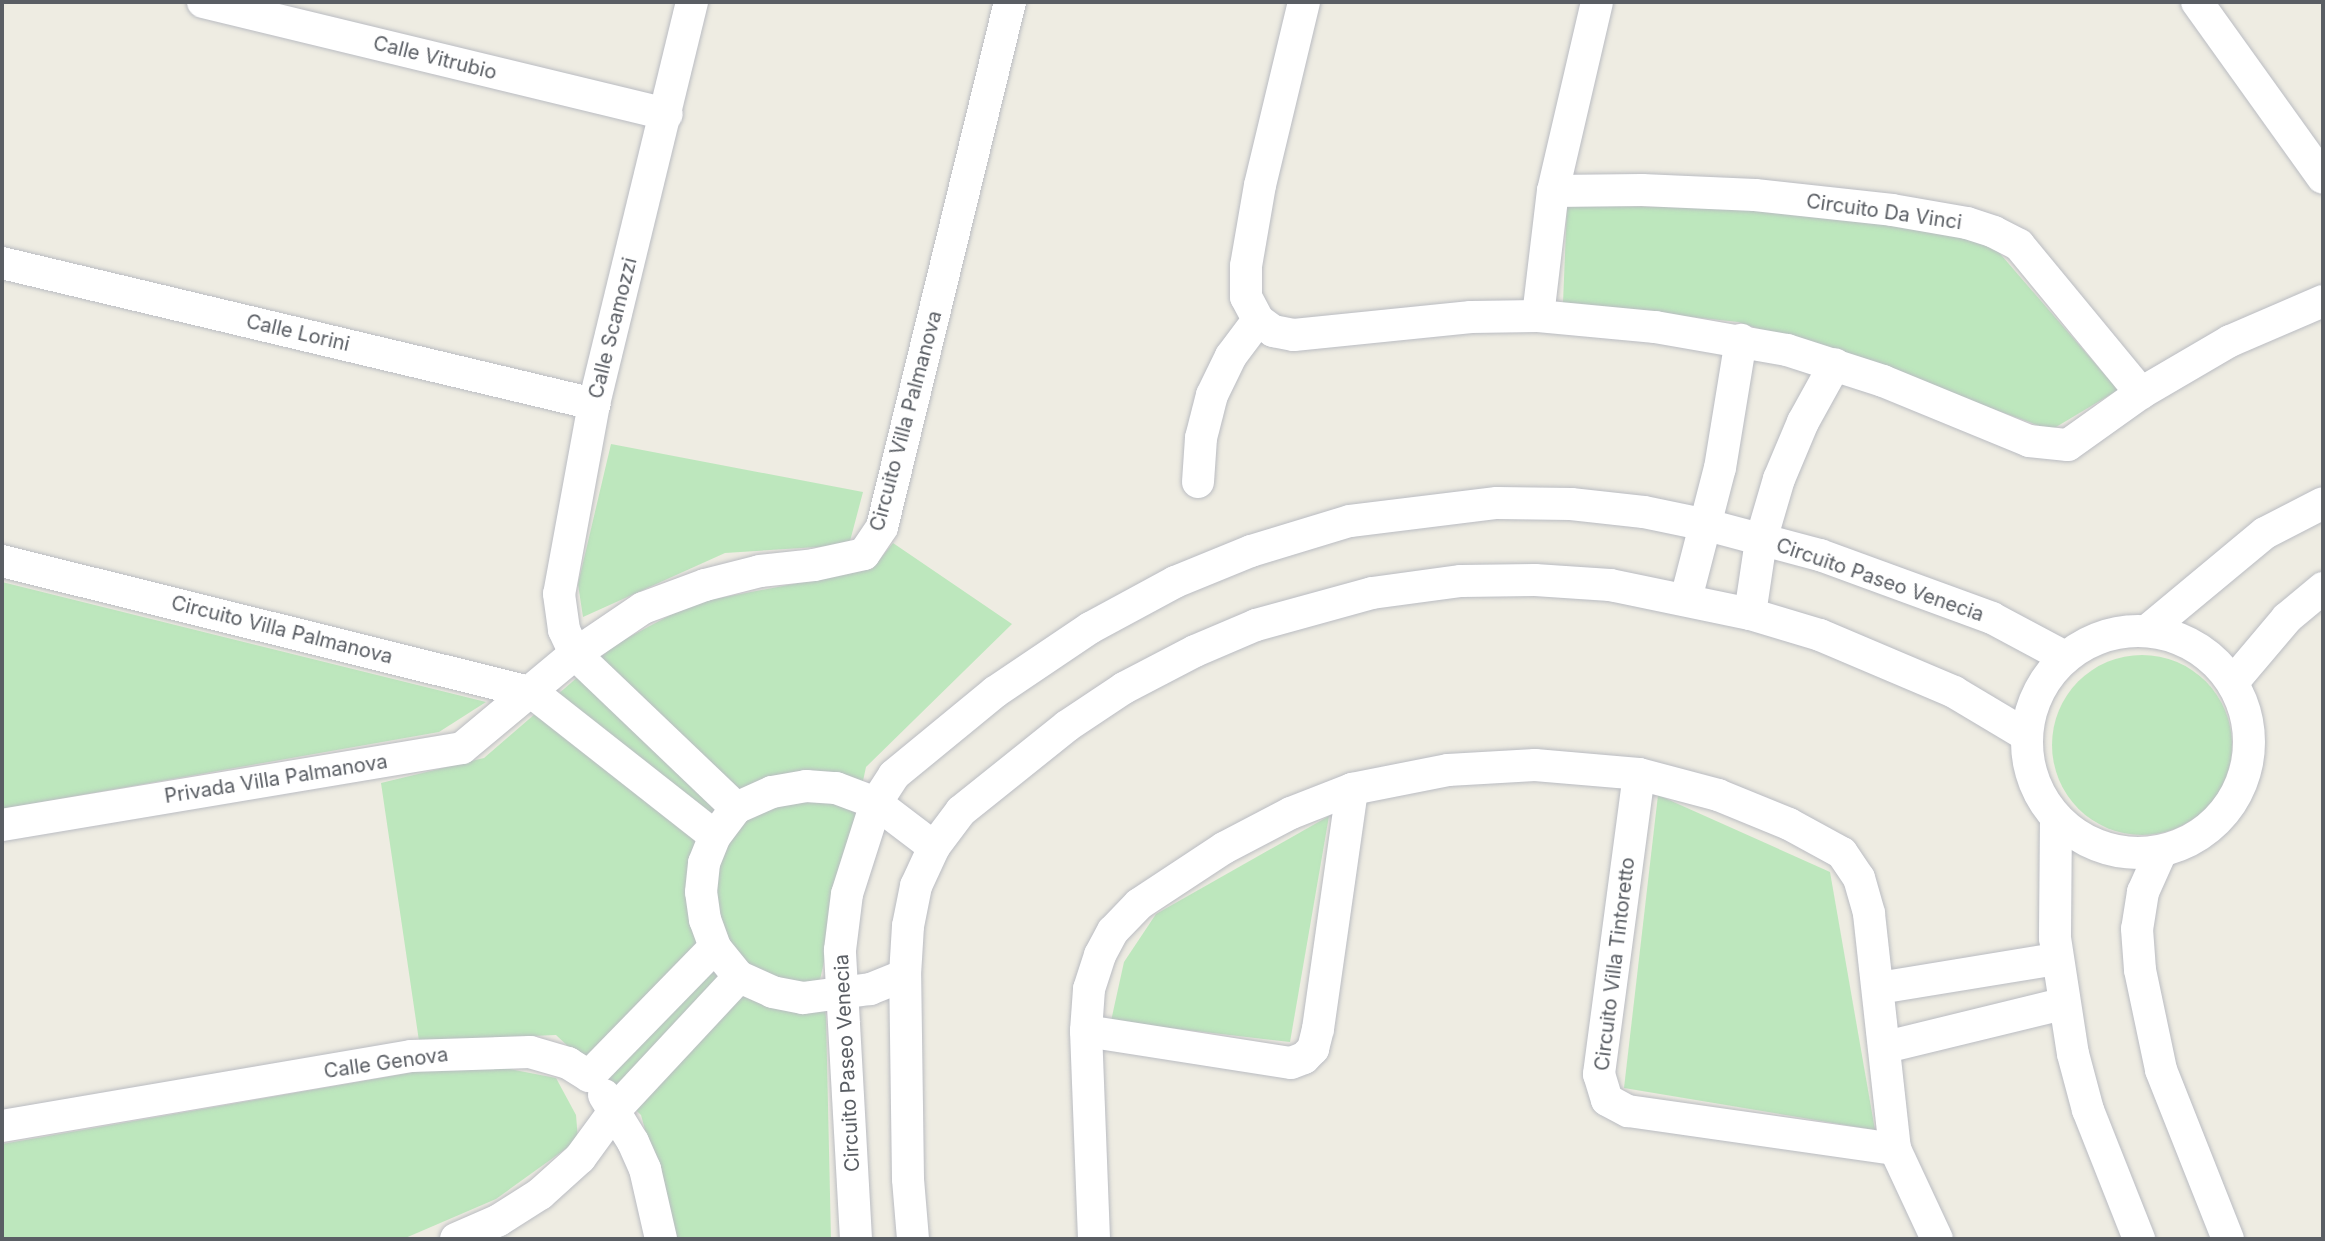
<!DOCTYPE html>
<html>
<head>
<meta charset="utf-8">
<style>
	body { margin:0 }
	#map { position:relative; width:2325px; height:1241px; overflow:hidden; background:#eeece2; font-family:Inter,sans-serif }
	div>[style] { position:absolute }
	.green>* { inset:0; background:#bde7bd }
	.round { border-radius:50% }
	.roads { filter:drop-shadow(0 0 2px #babcc2) drop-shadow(0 0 2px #babcc2) }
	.street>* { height:32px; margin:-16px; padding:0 16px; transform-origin:16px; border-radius:16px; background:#fff }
	.street>.ring { margin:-16px; padding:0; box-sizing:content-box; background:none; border:32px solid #fff; border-radius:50% }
	span { translate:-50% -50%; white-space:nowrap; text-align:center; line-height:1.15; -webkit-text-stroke:6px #fff; paint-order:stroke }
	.street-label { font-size:20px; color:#5a5e64 }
	.frame { position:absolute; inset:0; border:4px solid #5a5e64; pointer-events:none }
</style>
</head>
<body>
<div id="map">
	<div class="green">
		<div style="clip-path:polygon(1567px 205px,1758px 209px,1949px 233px,1996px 249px,2118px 390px,2051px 430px,1885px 370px,1738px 322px,1563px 303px)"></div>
		<div style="clip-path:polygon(611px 444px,863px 492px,849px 545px,725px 553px,583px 617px,578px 584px)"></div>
		<div style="clip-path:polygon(893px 543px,1012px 624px,866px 767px,820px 980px,826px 1017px,831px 1239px,675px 1239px,641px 1115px,556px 1035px,419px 1041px,381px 783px,484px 758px,616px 644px,693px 603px,872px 569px)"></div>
		<div style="clip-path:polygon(2px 582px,486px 702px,439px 732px,2px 809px)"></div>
		<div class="round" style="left:2052px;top:655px;width:180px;height:180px"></div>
		<div style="clip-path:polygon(1658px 795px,1830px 872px,1875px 1130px,1624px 1088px)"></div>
		<div style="clip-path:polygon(1329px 816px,1290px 1042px,1111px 1021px,1124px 962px,1156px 914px)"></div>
		<div style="clip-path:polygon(472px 1062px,556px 1078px,576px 1115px,578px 1140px,496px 1199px,403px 1239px,2px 1239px,2px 1144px)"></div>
	</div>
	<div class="roads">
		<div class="street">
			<div style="left:203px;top:2px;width:477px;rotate:13.6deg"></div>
			<div style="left:692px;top:2px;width:414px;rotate:103.7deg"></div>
			<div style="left:594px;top:404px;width:193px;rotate:100.4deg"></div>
			<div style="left:559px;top:594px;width:36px;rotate:82deg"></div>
			<div style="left:564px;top:630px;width:26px;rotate:65deg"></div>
			<div style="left:575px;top:654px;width:223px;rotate:43.7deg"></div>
			<div style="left:1304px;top:2px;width:188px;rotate:103.5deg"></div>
			<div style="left:1260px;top:185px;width:82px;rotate:99.8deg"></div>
			<div style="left:1246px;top:266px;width:31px;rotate:90deg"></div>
			<div style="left:1246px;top:297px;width:26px;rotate:62deg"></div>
			<div style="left:1258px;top:320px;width:19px;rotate:36deg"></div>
			<div style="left:1273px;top:331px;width:21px;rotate:11deg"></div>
			<div style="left:1294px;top:335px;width:178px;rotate:-5.8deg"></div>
			<div style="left:1471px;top:317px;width:67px;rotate:-0.9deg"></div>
			<div style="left:1538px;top:316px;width:118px;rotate:5.4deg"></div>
			<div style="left:1655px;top:327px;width:134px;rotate:9.9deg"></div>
			<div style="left:1787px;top:350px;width:101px;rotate:17.9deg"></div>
			<div style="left:1883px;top:381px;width:158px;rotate:22.3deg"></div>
			<div style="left:2029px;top:441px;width:39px;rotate:6deg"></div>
			<div style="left:2068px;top:445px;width:90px;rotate:-35.5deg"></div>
			<div style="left:2141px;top:393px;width:103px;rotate:-30.3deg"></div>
			<div style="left:2230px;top:341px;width:101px;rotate:-23.3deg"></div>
			<div style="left:2197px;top:2px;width:216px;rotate:54.4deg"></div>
			<div style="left:1553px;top:191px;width:89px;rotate:-0.6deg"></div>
			<div style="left:1642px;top:190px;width:113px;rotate:2.5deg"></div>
			<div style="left:1755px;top:195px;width:138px;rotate:6.2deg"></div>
			<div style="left:1892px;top:210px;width:76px;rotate:9.8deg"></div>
			<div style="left:1967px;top:223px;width:28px;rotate:18deg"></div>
			<div style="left:1994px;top:232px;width:28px;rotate:27deg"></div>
			<div style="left:2019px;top:245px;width:192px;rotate:50.5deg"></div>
			<div style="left:2px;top:263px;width:609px;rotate:13.4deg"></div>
			<div style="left:1538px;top:316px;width:126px;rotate:-83.2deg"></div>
			<div style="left:1553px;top:191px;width:194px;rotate:-76.9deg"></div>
			<div style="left:1198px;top:482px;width:44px;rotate:-86.1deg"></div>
			<div style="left:1201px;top:438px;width:44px;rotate:-75.7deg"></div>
			<div style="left:1212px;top:395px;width:43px;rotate:-64deg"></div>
			<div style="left:1231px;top:356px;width:45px;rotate:-53.1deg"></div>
			<div style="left:2px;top:561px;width:547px;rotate:13.96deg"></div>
			<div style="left:533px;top:693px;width:231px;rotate:38.2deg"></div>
			<div style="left:1686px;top:599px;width:135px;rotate:-75.5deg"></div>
			<div style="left:1720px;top:468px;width:130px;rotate:-80.7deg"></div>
			<div style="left:1750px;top:614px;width:75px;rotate:-81.5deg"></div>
			<div style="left:1761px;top:540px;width:64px;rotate:-73.6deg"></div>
			<div style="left:1779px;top:479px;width:62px;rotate:-67.2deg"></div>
			<div style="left:1803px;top:422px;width:66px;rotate:-61.1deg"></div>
			<div style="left:2148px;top:630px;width:152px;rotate:-39.7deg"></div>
			<div style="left:2265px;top:533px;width:65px;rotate:-27.3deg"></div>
			<div class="ring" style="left:2027px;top:631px;width:190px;height:190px"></div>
			<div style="left:2233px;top:682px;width:84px;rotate:-49.8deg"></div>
			<div style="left:2287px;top:618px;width:47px;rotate:-39.8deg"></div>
			<div style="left:1639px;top:774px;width:303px;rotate:97.6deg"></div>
			<div style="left:1599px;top:1074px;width:27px;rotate:73deg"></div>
			<div style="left:1607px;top:1100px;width:24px;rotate:28deg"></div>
			<div style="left:1628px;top:1111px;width:270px;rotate:8.1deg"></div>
			<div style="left:2056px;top:818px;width:120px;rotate:90.5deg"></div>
			<div style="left:2055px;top:938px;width:117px;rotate:81.2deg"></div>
			<div style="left:2073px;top:1054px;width:58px;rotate:75deg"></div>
			<div style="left:2088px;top:1110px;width:139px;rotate:68.4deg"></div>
			<div style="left:2px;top:825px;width:466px;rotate:-9.5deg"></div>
			<div style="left:462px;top:748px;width:147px;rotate:-39.8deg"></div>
			<div style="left:575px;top:654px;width:82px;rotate:-34.1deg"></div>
			<div style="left:643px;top:608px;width:66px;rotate:-20.4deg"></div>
			<div style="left:705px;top:585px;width:57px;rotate:-14.3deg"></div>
			<div style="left:760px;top:571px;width:54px;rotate:-6.3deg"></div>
			<div style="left:814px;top:565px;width:51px;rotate:-12.4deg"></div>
			<div style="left:864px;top:554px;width:32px;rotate:-56deg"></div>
			<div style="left:882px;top:527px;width:540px;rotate:-76.3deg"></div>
			<div style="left:2161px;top:852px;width:44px;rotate:114.2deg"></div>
			<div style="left:2143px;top:892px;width:37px;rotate:99deg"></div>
			<div style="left:2137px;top:929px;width:41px;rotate:85.8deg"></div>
			<div style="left:2140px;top:970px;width:102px;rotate:78.1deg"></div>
			<div style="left:2161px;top:1070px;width:182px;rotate:68.4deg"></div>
			<div style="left:905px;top:975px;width:38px;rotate:158deg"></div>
			<div style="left:870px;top:989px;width:68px;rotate:172.3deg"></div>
			<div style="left:803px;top:998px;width:31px;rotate:-169deg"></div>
			<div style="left:773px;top:992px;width:37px;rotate:-156deg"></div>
			<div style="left:739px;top:977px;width:38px;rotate:-129deg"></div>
			<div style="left:715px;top:947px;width:29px;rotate:-110deg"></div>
			<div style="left:705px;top:920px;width:28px;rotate:-98deg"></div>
			<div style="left:701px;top:892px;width:29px;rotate:-84deg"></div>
			<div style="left:704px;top:863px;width:29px;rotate:-68deg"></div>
			<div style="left:715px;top:836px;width:35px;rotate:-53deg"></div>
			<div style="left:736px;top:808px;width:39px;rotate:-24deg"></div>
			<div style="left:772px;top:792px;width:35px;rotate:-10deg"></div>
			<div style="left:806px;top:786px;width:30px;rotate:4deg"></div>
			<div style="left:836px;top:788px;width:43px;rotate:20.6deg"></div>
			<div style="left:876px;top:803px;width:73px;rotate:37.2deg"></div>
			<div style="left:1879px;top:988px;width:180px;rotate:-9.3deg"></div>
			<div style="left:1086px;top:1031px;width:207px;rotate:8.9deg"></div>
			<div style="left:1291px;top:1063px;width:14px;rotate:-21deg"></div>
			<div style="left:1304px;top:1058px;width:13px;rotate:-45deg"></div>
			<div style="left:1313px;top:1049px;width:21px;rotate:-76deg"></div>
			<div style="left:1318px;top:1029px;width:242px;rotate:-81.9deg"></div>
			<div style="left:1886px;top:1047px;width:182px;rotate:-13.7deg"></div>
			<div style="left:604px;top:1095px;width:55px;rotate:58.3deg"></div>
			<div style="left:633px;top:1142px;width:30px;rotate:66deg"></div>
			<div style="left:645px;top:1169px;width:72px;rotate:77.1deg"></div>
			<div style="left:2px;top:1126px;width:415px;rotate:-9.7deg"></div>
			<div style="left:411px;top:1056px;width:119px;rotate:-1.9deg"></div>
			<div style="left:530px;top:1052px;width:40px;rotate:16deg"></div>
			<div style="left:568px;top:1063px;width:25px;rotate:32deg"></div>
			<div style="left:589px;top:1076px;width:180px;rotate:-45.7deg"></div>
			<div style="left:456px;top:1239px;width:47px;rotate:-23.8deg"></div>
			<div style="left:499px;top:1220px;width:49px;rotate:-32.4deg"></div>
			<div style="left:540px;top:1194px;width:54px;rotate:-42deg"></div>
			<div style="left:580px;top:1158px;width:59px;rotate:-53.9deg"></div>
			<div style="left:615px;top:1110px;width:182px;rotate:-47deg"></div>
			<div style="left:856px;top:1239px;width:289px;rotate:-93.2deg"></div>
			<div style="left:840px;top:950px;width:56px;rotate:-82.9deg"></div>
			<div style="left:847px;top:894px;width:96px;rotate:-72.3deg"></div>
			<div style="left:876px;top:803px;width:33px;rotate:-57deg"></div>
			<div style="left:894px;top:775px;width:131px;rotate:-39.4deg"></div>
			<div style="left:995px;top:692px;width:115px;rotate:-34deg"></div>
			<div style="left:1090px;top:628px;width:97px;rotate:-28.4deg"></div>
			<div style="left:1175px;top:582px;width:82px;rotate:-22.2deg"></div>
			<div style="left:1251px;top:551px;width:103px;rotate:-16.9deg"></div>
			<div style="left:1350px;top:521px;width:148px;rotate:-7deg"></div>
			<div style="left:1497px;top:503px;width:74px;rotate:0.8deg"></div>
			<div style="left:1571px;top:504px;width:73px;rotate:6.3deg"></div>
			<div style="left:1644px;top:512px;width:64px;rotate:11.7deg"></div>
			<div style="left:1707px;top:525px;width:117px;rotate:14.9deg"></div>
			<div style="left:1820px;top:555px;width:183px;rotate:20.1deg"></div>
			<div style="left:1992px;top:618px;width:83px;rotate:28.1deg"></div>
			<div style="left:913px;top:1239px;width:60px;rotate:-94.8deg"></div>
			<div style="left:908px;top:1179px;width:204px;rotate:-90.8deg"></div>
			<div style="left:905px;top:975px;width:49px;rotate:-86.5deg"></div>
			<div style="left:908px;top:926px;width:41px;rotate:-78.7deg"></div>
			<div style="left:916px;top:886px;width:43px;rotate:-65.2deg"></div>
			<div style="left:934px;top:847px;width:45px;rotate:-53.1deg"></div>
			<div style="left:961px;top:811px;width:136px;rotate:-38.7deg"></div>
			<div style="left:1067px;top:726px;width:69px;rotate:-33.7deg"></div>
			<div style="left:1124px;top:688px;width:80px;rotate:-27.5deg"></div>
			<div style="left:1195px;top:651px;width:66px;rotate:-23.1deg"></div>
			<div style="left:1256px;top:625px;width:120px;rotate:-15.4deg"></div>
			<div style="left:1372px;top:593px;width:90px;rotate:-7.7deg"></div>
			<div style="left:1461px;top:581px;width:74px;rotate:-0.8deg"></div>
			<div style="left:1535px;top:580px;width:75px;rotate:3.8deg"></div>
			<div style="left:1610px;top:585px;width:143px;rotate:11.7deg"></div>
			<div style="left:1750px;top:614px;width:73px;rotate:16.7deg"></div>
			<div style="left:1820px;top:635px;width:146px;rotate:23deg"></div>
			<div style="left:1954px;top:692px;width:84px;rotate:30.8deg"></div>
			<div style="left:1094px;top:1239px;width:208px;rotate:-92.2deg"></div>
			<div style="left:1086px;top:1031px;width:42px;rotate:-85.9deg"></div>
			<div style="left:1089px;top:989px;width:36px;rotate:-72deg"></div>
			<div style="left:1100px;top:955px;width:27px;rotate:-62deg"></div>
			<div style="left:1113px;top:931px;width:37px;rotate:-46deg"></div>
			<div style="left:1139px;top:904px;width:102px;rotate:-33.4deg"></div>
			<div style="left:1224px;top:848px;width:76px;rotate:-27.6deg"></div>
			<div style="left:1291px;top:813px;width:66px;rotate:-21.5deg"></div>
			<div style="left:1352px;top:789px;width:98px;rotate:-11.2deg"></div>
			<div style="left:1448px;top:770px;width:87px;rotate:-3.3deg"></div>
			<div style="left:1535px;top:765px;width:104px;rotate:4.9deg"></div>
			<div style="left:1639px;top:774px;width:82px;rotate:14.9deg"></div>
			<div style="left:1718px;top:795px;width:77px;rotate:22.2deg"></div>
			<div style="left:1789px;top:824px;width:60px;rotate:28.7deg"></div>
			<div style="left:1842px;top:853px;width:30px;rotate:56deg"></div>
			<div style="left:1859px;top:878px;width:37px;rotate:74deg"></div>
			<div style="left:1869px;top:914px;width:236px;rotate:83.7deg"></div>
			<div style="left:1895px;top:1149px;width:99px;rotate:65deg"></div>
		</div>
	</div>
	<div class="street-label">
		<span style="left:435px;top:58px;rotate:14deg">Calle Vitrubio</span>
		<span style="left:1884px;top:212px;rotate:8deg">Circuito Da Vinci</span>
		<span style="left:613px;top:328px;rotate:-76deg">Calle Scamozzi</span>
		<span style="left:298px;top:333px;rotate:13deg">Calle Lorini</span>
		<span style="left:906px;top:421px;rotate:-75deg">Circuito Villa Palmanova</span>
		<span style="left:1880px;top:580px;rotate:19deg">Circuito Paseo Venecia</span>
		<span style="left:282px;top:630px;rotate:14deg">Circuito Villa Palmanova</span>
		<span style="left:276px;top:779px;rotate:-9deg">Privada Villa Palmanova</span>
		<span style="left:1615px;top:964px;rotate:-83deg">Circuito Villa Tintoretto</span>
		<span style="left:386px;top:1063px;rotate:-8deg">Calle Genova</span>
		<span style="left:847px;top:1063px;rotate:-93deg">Circuito Paseo Venecia</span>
	</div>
	<div class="frame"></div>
</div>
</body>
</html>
